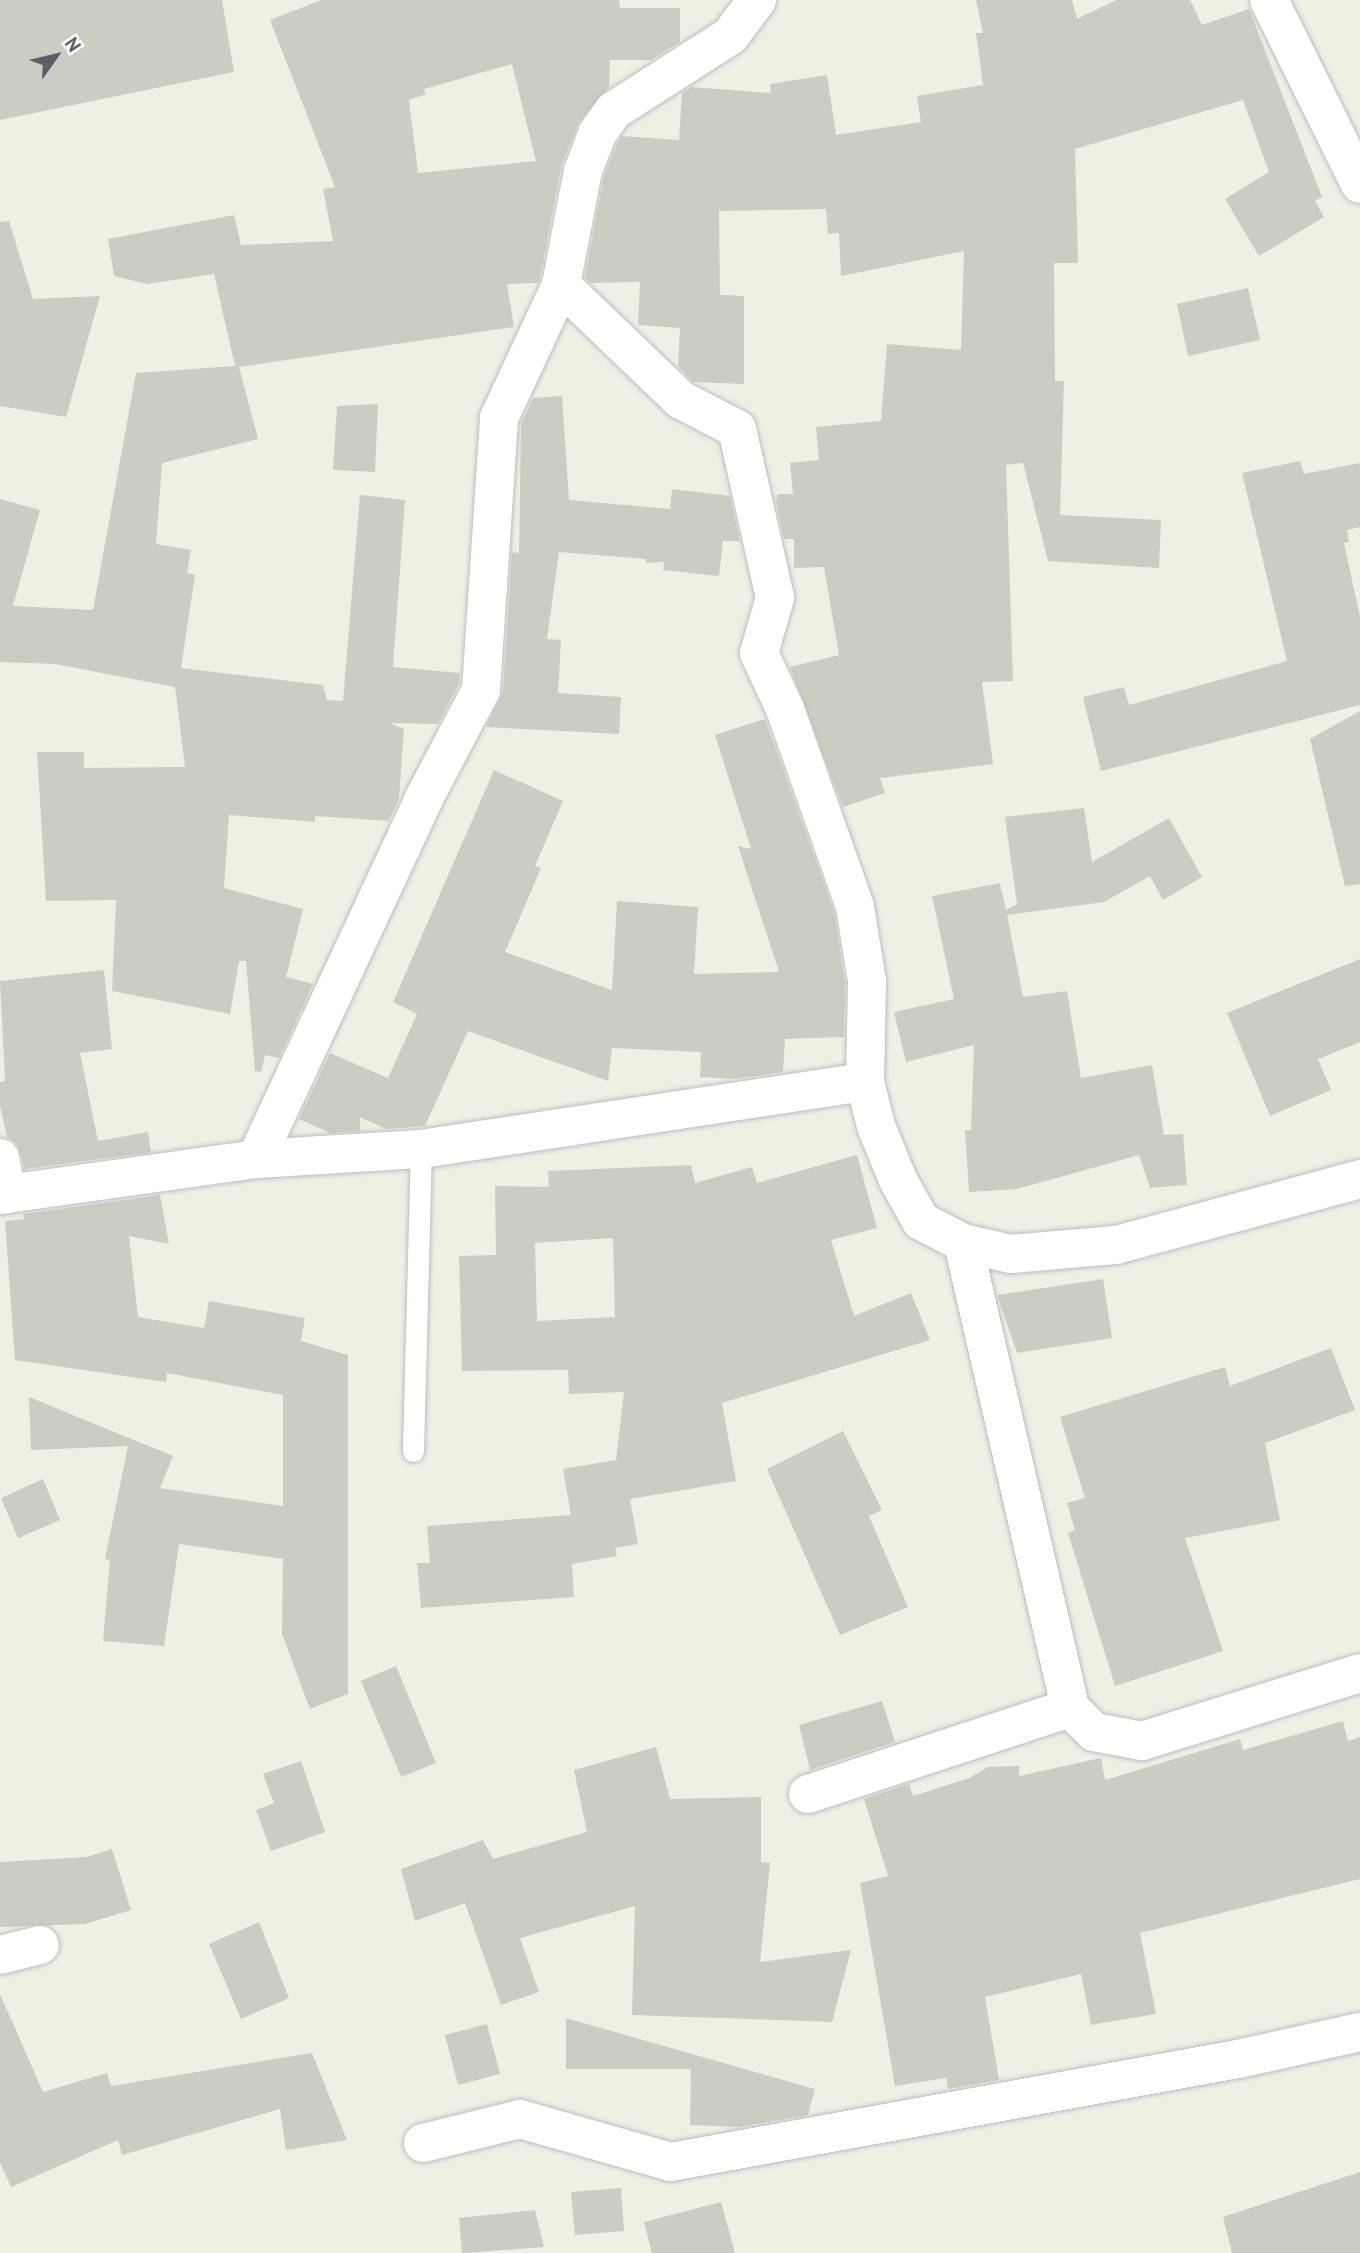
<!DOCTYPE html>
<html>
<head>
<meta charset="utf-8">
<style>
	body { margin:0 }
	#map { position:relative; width:1360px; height:2253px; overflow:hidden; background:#f0efe4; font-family:"PT Sans",sans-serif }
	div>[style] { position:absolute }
	.building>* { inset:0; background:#cdccc3 }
	.roads { filter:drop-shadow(0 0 2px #bbbdc4) drop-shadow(0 0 2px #bbbdc4) }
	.lane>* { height:21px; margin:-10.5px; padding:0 10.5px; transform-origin:10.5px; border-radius:10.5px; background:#fff }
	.street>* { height:38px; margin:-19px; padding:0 19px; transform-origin:19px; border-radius:19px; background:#fff }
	span { translate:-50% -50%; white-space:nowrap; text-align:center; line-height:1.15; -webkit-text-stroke:5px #fff; paint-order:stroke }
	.north { position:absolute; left:21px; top:21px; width:70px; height:70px; -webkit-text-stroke:5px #fff; paint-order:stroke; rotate:56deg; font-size:19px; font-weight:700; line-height:28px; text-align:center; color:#5c5f66 }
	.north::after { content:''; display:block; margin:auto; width:24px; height:32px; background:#5c5f66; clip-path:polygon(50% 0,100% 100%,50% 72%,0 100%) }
</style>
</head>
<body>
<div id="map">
	<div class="building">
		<div style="clip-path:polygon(0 0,222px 0,234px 72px,0 120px)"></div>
		<div style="clip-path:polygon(evenodd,321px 0,619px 0,620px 8px,680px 8px,680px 42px,651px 60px,610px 60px,609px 87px,579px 122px,562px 163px,540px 278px,538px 283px,507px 284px,514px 327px,239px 367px,258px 439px,162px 463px,156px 544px,191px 550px,187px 573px,195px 575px,181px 668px,323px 685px,327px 700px,343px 701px,360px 495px,405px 500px,393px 667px,460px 673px,459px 684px,438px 724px,390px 723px,404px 729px,399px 799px,389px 821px,315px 816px,315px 822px,229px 815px,224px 888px,303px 909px,286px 977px,313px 984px,279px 1058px,265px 1055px,261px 1072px,255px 1071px,246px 961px,239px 961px,230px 1014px,112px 991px,116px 900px,46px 901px,37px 752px,84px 752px,84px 768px,185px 767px,175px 687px,55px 664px,0 662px,0 499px,40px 510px,13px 606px,93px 610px,136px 373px,235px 366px,214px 274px,147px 284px,114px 276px,108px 239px,234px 215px,241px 245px,333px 241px,323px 189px,335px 187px,270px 20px,321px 0,512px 64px,536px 161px,418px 173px,409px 100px,426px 94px,424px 89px,512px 64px)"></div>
		<div style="clip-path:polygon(976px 0,1072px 0,1077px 19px,1116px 0,1190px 0,1202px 25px,1249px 9px,1322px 197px,1315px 201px,1324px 217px,1259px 256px,1225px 199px,1269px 172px,1243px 100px,1075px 149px,1078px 263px,1054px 263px,1055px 381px,1064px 381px,1060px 515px,1161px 520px,1159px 568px,1048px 561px,1023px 463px,1006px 465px,1013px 681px,982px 682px,993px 764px,880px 778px,885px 793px,843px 807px,790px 667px,839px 655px,824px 567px,794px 568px,794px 539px,784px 539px,776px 501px,778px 494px,793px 494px,790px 463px,819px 460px,816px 427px,881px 421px,887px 344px,961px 350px,964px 251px,841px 276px,839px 233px,828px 234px,826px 209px,719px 211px,720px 295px,744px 296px,744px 384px,693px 382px,678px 366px,680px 328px,638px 325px,640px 282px,590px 283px,585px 277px,604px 177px,617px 144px,622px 136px,679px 140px,682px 93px,691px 87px,771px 93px,770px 84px,827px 75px,836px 135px,921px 122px,917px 96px,983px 85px,976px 33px,983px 33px)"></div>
		<div style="clip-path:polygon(9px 221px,33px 299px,100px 296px,66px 417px,0 406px,0 222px)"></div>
		<div style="clip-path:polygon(1248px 288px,1260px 340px,1188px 356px,1177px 304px)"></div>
		<div style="clip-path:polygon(562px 396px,569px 500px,670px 509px,672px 489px,730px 496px,740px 541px,723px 541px,719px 576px,663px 570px,664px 562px,646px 563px,646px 559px,559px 552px,547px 639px,561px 640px,558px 693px,621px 697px,619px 734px,486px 727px,503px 692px,512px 552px,519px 553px,521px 424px,533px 398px)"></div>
		<div style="clip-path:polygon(378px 404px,375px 472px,333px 470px,337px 406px)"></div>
		<div style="clip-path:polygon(1300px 461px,1304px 474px,1360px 463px,1360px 527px,1347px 530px,1349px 542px,1344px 543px,1360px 617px,1360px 705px,1101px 771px,1083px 697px,1124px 687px,1129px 705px,1287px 661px,1242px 473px)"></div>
		<div style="clip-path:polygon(1360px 711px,1360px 884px,1345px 886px,1310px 739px)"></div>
		<div style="clip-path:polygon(765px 719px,834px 912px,845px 983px,844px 1037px,785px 1039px,783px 1072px,735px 1079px,700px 1077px,701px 1052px,612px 1048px,608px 1081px,468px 1031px,425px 1126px,386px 1129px,360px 1117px,360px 1131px,330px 1133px,299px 1119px,330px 1053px,388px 1078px,417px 1014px,393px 1002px,494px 770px,563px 801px,535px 866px,541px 868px,505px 952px,612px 990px,617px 901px,698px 907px,694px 974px,779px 972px,738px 846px,751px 849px,715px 735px)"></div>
		<div style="clip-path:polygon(1084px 808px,1092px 862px,1169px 818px,1202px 877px,1163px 900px,1150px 876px,1104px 902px,1007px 915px,1023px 997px,1067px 991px,1081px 1078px,1152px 1065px,1164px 1135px,1183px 1134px,1187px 1185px,1150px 1188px,1139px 1155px,1017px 1189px,969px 1192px,965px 1130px,971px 1130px,974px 1045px,906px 1062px,894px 1012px,954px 999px,932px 896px,1000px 883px,1006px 910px,1017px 904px,1005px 817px)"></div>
		<div style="clip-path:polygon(1360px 959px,1360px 1042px,1318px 1059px,1331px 1090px,1270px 1116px,1227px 1013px)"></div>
		<div style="clip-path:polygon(104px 970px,112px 1049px,80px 1053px,98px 1141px,148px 1132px,151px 1152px,25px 1169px,17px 1144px,7px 1137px,0 1106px,0 1082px,5px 1081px,0 981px)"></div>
		<div style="clip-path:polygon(evenodd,857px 1155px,877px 1228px,831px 1240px,854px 1316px,911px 1293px,930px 1340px,722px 1403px,736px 1481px,630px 1499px,638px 1544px,615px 1548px,617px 1556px,572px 1564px,574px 1597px,421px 1608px,417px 1563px,430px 1563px,427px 1526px,571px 1515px,563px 1469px,616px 1460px,624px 1392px,569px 1394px,568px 1370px,462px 1371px,459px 1256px,496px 1255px,495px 1186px,549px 1187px,548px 1171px,691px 1165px,695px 1183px,752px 1167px,757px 1183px,857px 1155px,613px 1238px,615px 1317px,537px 1321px,535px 1243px,613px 1238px)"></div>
		<div style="clip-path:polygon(160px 1195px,169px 1244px,129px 1236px,138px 1317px,204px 1328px,209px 1301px,305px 1318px,301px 1341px,348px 1355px,348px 1694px,310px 1709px,282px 1634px,283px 1559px,179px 1544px,164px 1646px,103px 1641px,110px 1560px,105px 1559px,128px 1446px,31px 1450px,29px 1397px,173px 1456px,160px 1488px,283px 1506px,283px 1395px,167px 1373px,166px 1382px,15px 1360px,5px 1221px,24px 1219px,23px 1214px)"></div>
		<div style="clip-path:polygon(1103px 1279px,1112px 1338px,1017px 1353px,997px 1295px)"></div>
		<div style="clip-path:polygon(1331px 1348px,1355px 1410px,1265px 1443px,1280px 1520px,1185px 1538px,1223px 1651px,1115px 1686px,1068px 1533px,1075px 1530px,1067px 1503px,1085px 1498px,1060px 1417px,1225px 1367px,1230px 1386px)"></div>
		<div style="clip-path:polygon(843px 1431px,882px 1510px,869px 1516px,908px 1607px,840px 1635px,767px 1469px)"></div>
		<div style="clip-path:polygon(43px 1479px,60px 1520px,18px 1538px,1px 1498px)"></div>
		<div style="clip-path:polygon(396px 1666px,436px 1763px,401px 1777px,361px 1681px)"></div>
		<div style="clip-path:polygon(882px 1701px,895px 1742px,810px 1770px,799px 1725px)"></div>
		<div style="clip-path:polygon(1343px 1721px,1348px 1741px,1360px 1737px,1360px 1879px,1140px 1933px,1156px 2014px,1091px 2025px,1081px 1974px,985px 1997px,999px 2080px,948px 2089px,946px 2078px,895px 2086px,860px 1883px,888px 1876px,864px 1799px,909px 1784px,913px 1796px,969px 1778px,988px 1767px,1019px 1766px,1019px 1776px,1101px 1758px,1105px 1780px,1240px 1739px,1243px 1750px)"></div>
		<div style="clip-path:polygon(656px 1747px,670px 1799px,761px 1797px,761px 1862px,770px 1863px,760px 1962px,851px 1950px,832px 2022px,632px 2015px,635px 1906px,520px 1938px,539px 1992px,501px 2005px,465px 1903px,415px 1921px,401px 1869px,483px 1840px,493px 1859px,587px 1832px,574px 1770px)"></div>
		<div style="clip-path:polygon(301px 1761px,325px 1832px,271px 1851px,256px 1810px,274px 1803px,263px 1774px)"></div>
		<div style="clip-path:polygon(112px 1849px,131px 1910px,85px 1924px,0 1927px,0 1862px,87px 1857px)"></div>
		<div style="clip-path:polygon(259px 1922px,289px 1998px,241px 2019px,209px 1944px)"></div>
		<div style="clip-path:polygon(0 1994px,43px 2092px,107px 2073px,111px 2086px,312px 2053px,347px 2140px,286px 2150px,280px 2109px,122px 2155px,118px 2140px,11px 2187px,0 2162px)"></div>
		<div style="clip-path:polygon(566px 2018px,815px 2089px,808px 2115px,740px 2127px,690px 2125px,691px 2069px,566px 2069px)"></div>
		<div style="clip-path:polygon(487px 2024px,500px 2074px,458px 2085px,445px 2035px)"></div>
		<div style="clip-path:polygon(1360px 2172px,1360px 2253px,1232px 2253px,1223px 2217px)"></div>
		<div style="clip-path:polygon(621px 2188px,624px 2231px,575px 2235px,571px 2192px)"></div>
		<div style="clip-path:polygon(721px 2202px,735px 2253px,652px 2253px,644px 2222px)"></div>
		<div style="clip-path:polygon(535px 2210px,544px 2247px,462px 2253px,459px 2218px)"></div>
	</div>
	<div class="roads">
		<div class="lane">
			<div style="left:413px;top:1451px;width:302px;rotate:-88.5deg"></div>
		</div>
		<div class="street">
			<div style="left:1269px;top:0;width:205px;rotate:63.7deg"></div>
			<div style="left:561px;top:285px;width:166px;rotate:43.8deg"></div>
			<div style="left:681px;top:400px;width:63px;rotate:27.4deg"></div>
			<div style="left:737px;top:429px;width:173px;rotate:77.3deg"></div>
			<div style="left:775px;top:598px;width:57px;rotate:106.2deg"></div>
			<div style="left:759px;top:653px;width:62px;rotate:65.1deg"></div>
			<div style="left:785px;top:709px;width:210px;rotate:70.5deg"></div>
			<div style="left:855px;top:907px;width:75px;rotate:80.8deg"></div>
			<div style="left:867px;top:981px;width:101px;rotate:91.1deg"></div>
			<div style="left:865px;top:1082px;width:45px;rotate:76deg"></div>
			<div style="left:876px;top:1126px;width:58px;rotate:67.8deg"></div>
			<div style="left:898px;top:1180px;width:47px;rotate:60.7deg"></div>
			<div style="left:921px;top:1221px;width:47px;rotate:27.6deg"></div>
			<div style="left:963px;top:1243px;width:49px;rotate:12.9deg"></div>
			<div style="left:1011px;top:1254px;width:105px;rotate:-4.9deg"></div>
			<div style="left:1116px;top:1245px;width:253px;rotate:-15.1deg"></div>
			<div style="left:0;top:1158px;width:37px;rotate:79deg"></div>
			<div style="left:256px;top:1159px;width:398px;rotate:-65deg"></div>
			<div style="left:424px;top:798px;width:122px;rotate:-62.2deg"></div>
			<div style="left:481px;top:690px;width:273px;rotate:-86.2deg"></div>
			<div style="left:499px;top:418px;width:147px;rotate:-65deg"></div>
			<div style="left:561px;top:285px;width:116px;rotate:-79.1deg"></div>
			<div style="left:583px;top:171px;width:40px;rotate:-69deg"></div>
			<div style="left:597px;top:134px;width:28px;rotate:-55deg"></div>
			<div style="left:613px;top:111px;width:139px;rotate:-32.7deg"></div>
			<div style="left:730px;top:36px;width:45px;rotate:-53.1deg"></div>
			<div style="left:0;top:1195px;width:259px;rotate:-8deg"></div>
			<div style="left:256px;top:1159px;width:165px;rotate:-3.5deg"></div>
			<div style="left:421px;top:1149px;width:449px;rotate:-8.6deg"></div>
			<div style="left:963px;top:1243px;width:477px;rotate:77deg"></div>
			<div style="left:1070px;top:1708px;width:34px;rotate:45deg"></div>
			<div style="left:1094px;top:1732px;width:49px;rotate:10.6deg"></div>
			<div style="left:1142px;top:1741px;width:228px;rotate:-17.3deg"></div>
			<div style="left:808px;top:1794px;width:276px;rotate:-18.2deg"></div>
			<div style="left:0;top:1955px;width:41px;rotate:-14deg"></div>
			<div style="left:423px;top:2143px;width:100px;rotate:-13.9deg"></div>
			<div style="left:520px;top:2119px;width:157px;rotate:15.9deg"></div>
			<div style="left:671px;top:2162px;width:576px;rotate:-10.3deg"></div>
			<div style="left:1238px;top:2059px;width:125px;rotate:-12.5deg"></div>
		</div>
	</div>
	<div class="north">N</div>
</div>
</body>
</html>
